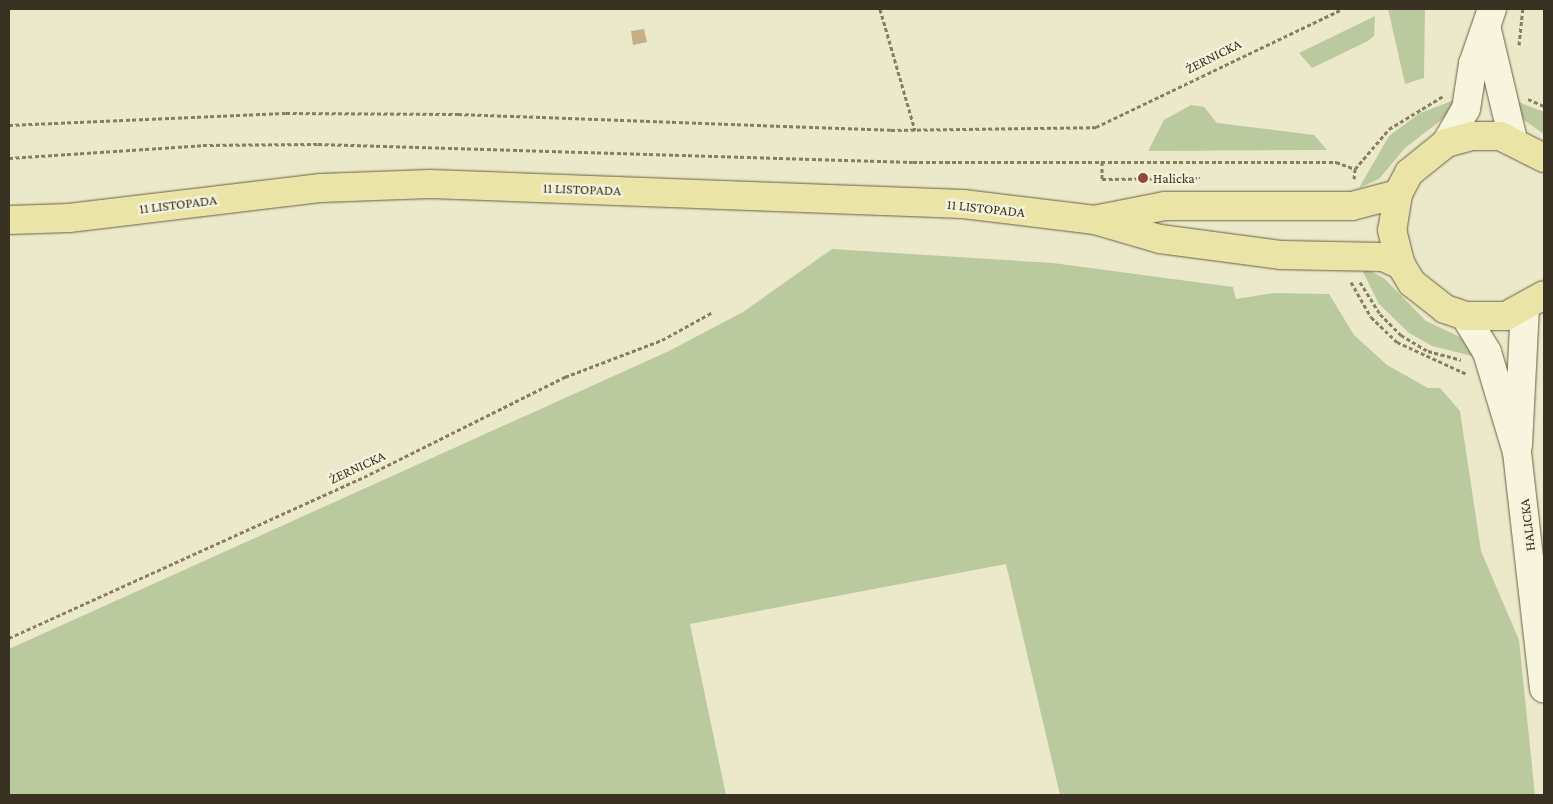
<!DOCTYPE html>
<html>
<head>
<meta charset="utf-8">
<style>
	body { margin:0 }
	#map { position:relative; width:1553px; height:804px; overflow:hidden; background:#ece9cb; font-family:"Crimson Pro",serif }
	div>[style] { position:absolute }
	.green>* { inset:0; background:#bbc99f }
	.building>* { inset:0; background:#c7ae84 }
	.path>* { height:3px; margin-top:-1.5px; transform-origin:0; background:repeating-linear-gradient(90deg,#877d60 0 4px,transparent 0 6.5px) }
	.roads { filter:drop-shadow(0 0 1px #695f43) drop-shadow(0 0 1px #695f43) }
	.secondary>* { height:28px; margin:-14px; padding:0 14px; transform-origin:14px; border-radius:14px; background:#f7f5de }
	.primary>* { height:28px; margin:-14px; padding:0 14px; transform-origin:14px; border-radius:14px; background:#ebe4a7 }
	.dots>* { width:14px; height:14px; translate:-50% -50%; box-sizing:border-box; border:2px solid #f4f2da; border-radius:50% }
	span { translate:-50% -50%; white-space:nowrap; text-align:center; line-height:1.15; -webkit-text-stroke:4.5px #f4f2da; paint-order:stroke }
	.street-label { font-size:14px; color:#393222 }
	.poi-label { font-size:14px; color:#393222 }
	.left { translate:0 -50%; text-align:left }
	.frame { position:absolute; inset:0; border:10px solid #393222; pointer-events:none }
</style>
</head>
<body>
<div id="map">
	<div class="green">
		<div style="clip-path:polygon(1388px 9px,1425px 9px,1424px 78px,1405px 84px)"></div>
		<div style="clip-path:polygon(1375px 16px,1374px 36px,1368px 41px,1312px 68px,1299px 53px)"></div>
		<div style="clip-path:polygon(1457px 99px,1449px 114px,1405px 148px,1379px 179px,1359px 188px,1389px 136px,1420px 113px)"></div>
		<div style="clip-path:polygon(1513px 100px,1544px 112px,1544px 134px,1524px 120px)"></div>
		<div style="clip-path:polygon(1191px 105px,1204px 107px,1217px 123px,1314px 135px,1327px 150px,1148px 151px,1164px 120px)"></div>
		<div style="clip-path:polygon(832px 249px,1053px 263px,1233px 287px,1236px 299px,1273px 293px,1329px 294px,1354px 335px,1387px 365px,1428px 388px,1440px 388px,1460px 411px,1481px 551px,1519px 640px,1535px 795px,1060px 795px,1006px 564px,690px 624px,726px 795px,10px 795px,9px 649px,669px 351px,743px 312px)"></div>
		<div style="clip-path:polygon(1360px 266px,1384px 278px,1426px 321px,1460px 337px,1476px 357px,1432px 346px,1409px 333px,1379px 304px)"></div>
	</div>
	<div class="building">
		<div style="clip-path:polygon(644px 29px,647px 42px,633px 45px,631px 31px)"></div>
	</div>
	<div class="path">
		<div style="left:880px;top:9px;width:126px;rotate:73.9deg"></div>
		<div style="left:1519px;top:45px;width:36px;rotate:-84deg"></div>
		<div style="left:1528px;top:99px;width:17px;rotate:24deg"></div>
		<div style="left:9px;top:125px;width:277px;rotate:-2.5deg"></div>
		<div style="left:286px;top:113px;width:172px;rotate:0.3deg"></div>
		<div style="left:458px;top:114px;width:433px;rotate:2.1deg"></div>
		<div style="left:891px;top:130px;width:205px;rotate:-0.8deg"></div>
		<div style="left:1096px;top:127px;width:273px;rotate:-25.6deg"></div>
		<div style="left:9px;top:158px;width:194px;rotate:-3.8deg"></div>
		<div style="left:203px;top:145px;width:115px;rotate:-0.5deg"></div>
		<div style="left:318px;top:144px;width:595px;rotate:1.73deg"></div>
		<div style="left:913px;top:162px;width:423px"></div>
		<div style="left:1336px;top:162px;width:20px;rotate:20deg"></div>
		<div style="left:1102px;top:162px;width:17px;rotate:90deg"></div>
		<div style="left:1102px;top:179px;width:98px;rotate:-0.6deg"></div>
		<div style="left:1354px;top:179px;width:10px;rotate:-84deg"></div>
		<div style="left:1355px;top:169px;width:52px;rotate:-49.6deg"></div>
		<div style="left:1389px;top:129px;width:63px;rotate:-31.4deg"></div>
		<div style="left:1351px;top:282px;width:40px;rotate:60.3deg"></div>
		<div style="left:1371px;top:317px;width:36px;rotate:44deg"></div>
		<div style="left:1397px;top:342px;width:77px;rotate:24.6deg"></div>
		<div style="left:1360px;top:282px;width:38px;rotate:58deg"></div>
		<div style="left:1380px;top:314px;width:30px;rotate:45deg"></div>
		<div style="left:1401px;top:335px;width:31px;rotate:31deg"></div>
		<div style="left:1428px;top:351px;width:34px;rotate:15deg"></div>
		<div style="left:9px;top:638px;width:390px;rotate:-24.4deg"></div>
		<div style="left:364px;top:477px;width:225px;rotate:-26.5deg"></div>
		<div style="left:565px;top:377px;width:104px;rotate:-20.9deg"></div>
		<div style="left:662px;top:340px;width:58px;rotate:-28.8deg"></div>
	</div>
	<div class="roads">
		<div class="secondary">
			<div style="left:1487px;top:30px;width:113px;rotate:76.7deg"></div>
			<div style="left:1446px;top:143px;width:39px;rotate:-60deg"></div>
			<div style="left:1466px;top:109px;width:46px;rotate:-81.2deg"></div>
			<div style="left:1473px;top:64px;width:58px;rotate:-70.9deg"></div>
			<div style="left:1465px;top:316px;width:42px;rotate:58.6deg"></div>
			<div style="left:1487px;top:352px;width:104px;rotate:73.3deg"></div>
			<div style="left:1517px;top:452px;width:238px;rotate:83.5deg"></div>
			<div style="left:1518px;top:445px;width:136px;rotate:-87.1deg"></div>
		</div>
		<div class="primary">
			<div style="left:1544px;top:158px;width:49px;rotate:-153.4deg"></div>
			<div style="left:1500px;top:136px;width:28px;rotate:180deg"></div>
			<div style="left:1472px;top:136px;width:27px;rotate:165deg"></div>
			<div style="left:1446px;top:143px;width:48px;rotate:141deg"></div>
			<div style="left:1409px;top:173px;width:24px;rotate:118deg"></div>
			<div style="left:1398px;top:194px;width:36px;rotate:99deg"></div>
			<div style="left:1392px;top:230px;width:36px;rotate:76deg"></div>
			<div style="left:1401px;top:265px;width:21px;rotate:59deg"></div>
			<div style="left:1412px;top:283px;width:42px;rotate:38.2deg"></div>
			<div style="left:1445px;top:309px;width:21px;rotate:19deg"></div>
			<div style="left:1465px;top:316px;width:41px"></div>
			<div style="left:1506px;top:316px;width:43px;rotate:-28.9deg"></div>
			<div style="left:1099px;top:219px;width:67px;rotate:-11.1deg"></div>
			<div style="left:1165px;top:206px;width:187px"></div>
			<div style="left:1352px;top:206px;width:48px;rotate:-14.6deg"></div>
			<div style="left:9px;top:220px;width:60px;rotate:-1.9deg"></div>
			<div style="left:69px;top:218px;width:254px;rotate:-6.8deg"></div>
			<div style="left:321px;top:188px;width:109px;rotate:-2.1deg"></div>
			<div style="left:430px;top:184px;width:533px;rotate:2.15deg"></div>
			<div style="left:963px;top:204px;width:133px;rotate:6.9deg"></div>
			<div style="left:1095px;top:220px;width:68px;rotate:16.3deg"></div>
			<div style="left:1160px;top:239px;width:123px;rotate:7.5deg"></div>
			<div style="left:1282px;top:255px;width:101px;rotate:1.1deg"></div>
			<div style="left:1383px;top:257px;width:20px;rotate:24deg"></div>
		</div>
	</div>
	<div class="dots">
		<div style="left:1143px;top:178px;background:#924835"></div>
	</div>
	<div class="street-label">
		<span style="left:1213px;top:56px;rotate:-27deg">ŻERNICKA</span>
		<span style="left:582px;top:189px;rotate:2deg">11 LISTOPADA</span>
		<span style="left:178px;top:204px;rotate:-7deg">11 LISTOPADA</span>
		<span style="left:986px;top:208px;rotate:6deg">11 LISTOPADA</span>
		<span style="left:357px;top:467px;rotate:-25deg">ŻERNICKA</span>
		<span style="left:1527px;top:525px;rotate:-97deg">HALICKA</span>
	</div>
	<div class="poi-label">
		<span class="left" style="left:1153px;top:178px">Halicka</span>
	</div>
	<div class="frame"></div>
</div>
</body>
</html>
